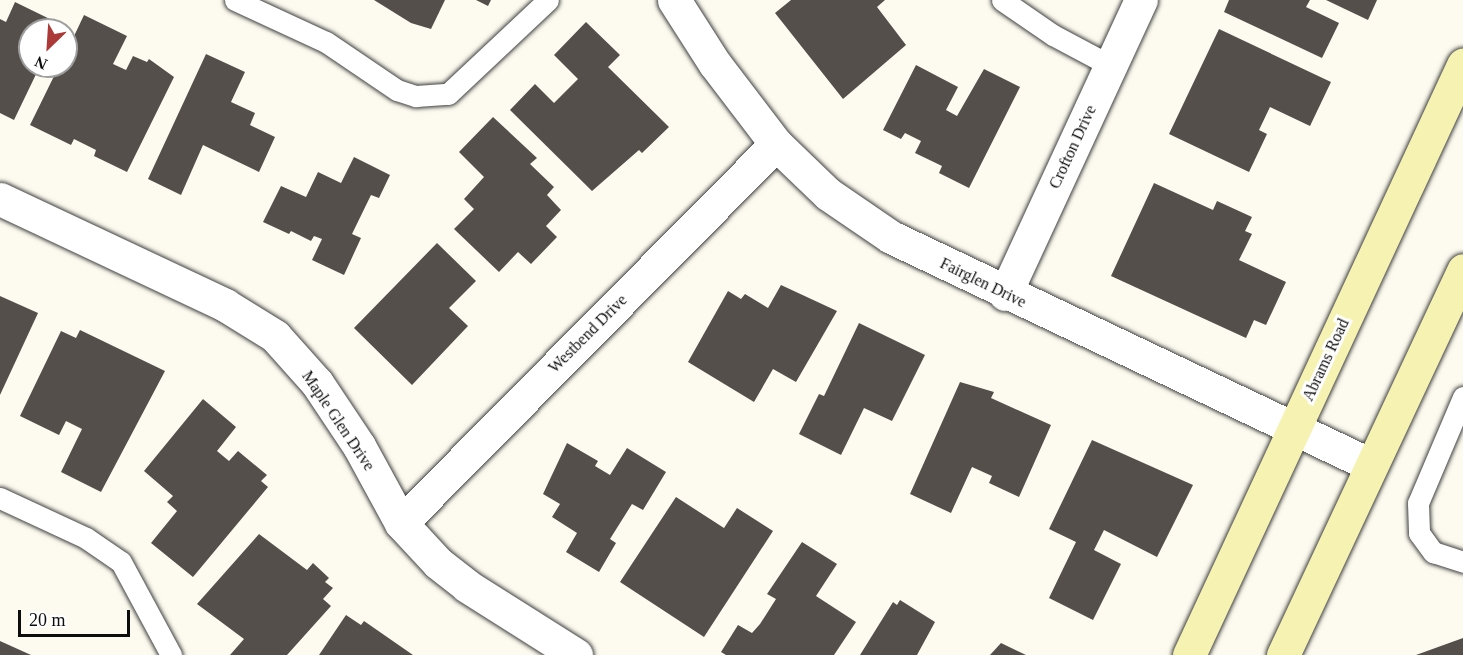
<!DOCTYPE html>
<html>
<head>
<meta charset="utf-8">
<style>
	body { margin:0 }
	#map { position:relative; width:1463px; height:655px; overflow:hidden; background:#fdfbef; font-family:"Times New Roman",serif }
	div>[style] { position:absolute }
	.building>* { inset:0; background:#544f4b }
	.roads { filter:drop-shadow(0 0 2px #404040) drop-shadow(0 0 2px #404040) }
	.service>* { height:21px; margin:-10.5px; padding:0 10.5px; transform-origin:10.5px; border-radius:10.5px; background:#fff }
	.minor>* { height:33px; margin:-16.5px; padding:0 16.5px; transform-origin:16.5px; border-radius:16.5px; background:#fff }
	.secondary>* { height:33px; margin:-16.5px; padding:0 16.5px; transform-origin:16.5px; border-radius:16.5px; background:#f5f2b2 }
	span { translate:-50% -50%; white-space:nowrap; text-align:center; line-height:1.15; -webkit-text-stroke:6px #fff; paint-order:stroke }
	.street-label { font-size:16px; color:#0d0d0d }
	.north { position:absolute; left:18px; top:18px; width:60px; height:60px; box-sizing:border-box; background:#fff; border:2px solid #9e9e9e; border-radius:50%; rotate:205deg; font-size:16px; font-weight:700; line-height:24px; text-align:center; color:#0d0d0d }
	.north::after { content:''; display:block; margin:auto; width:21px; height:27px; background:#ab3937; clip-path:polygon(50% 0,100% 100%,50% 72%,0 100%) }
	.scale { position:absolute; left:18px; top:610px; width:112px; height:27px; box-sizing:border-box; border:3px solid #0d0d0d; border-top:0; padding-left:8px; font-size:18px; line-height:21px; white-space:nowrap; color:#0d0d0d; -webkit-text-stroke:4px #fff; paint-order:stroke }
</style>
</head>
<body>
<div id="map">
	<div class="building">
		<div style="clip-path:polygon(374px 0,445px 0,431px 29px,411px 23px)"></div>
		<div style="clip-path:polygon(476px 0,491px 0,488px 6px)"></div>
		<div style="clip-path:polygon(791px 0,885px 0,877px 7px,906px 45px,843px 99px,775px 13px)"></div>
		<div style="clip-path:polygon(1229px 0,1310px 0,1306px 7px,1339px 23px,1322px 58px,1224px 12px)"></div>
		<div style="clip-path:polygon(1326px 0,1377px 0,1368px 20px)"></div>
		<div style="clip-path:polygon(15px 2px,60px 24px,57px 30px,30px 30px,30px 66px,40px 66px,14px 120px,0 113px,0 19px,6px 22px)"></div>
		<div style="clip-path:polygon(84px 15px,127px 36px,113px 64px,126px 70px,133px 56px,147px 62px,149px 59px,174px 77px,127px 172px,94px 156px,96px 150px,74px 139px,71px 145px,30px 125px,59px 66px,66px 66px,66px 53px)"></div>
		<div style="clip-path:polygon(586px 22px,620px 55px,608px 67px,669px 127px,642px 153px,639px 150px,592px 191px,510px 110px,535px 84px,554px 103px,578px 79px,554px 55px)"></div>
		<div style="clip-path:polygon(1219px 29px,1331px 82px,1310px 126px,1270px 107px,1259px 130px,1267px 134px,1249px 172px,1169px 134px)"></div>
		<div style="clip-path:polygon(206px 54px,245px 72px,231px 102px,255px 113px,250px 125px,275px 137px,259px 172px,203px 145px,181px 195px,148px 179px)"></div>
		<div style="clip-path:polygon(916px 65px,958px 87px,946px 110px,957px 116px,984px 69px,1020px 87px,969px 188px,939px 173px,942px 166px,915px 153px,921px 141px,905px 133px,901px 139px,883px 130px)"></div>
		<div style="clip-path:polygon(493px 117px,537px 158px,530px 164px,554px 187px,547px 195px,561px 210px,546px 226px,557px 237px,531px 264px,518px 252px,499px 272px,454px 229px,474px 209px,464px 199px,484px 177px,459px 152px)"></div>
		<div style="clip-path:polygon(354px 157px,390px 175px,379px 198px,371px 195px,352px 234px,361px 238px,344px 275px,312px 260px,322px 239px,314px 236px,311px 241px,291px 231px,289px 234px,263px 222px,281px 186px,306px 197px,318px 172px,341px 183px)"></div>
		<div style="clip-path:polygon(1154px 183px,1213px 210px,1217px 201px,1252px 217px,1245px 231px,1252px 234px,1239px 260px,1286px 282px,1266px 325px,1254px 320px,1246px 338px,1111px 276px)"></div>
		<div style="clip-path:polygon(437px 243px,476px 281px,449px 308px,468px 326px,412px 385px,354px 328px)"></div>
		<div style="clip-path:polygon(781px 285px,837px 311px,796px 382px,773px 369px,754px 402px,688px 362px,728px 291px,741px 299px,745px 294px,768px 308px)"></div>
		<div style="clip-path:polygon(0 296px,38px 313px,0 395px)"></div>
		<div style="clip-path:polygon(859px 323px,925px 355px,892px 421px,864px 408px,841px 455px,799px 434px,819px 394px,824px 396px)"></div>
		<div style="clip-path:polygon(80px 330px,165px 371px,101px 492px,61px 472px,82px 429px,66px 421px,59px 435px,20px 416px,61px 331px,76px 338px)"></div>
		<div style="clip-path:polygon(960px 382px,994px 392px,991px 398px,1051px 425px,1019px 497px,989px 483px,992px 476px,972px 467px,951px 513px,910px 494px)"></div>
		<div style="clip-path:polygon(203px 399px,236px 427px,217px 451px,229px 461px,238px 451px,267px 475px,261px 481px,268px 487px,193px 577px,151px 543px,177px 511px,167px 502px,173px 496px,144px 471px)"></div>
		<div style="clip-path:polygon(1092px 440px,1193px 485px,1157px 557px,1104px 530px,1094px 550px,1121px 564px,1093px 620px,1049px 598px,1076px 542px,1049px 529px)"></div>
		<div style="clip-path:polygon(567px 443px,598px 461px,595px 466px,610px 475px,627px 448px,666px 472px,643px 510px,632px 504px,610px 539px,616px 543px,599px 572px,566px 552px,577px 533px,552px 517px,560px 504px,543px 494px)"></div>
		<div style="clip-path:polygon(676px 497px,724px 528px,737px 508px,773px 531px,704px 637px,620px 582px)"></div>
		<div style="clip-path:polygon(259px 534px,307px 570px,313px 563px,329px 578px,325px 582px,333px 588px,323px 599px,331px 606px,287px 655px,230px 655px,244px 639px,197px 604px)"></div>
		<div style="clip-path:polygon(802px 542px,837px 564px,816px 596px,856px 622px,834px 655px,726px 655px,721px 652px,738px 625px,752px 633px,760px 624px,776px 599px,767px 594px)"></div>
		<div style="clip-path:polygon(900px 600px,935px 622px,917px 655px,860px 655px,893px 602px,897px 605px)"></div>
		<div style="clip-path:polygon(346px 615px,361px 625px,364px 621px,413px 655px,319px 655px)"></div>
		<div style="clip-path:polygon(1463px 638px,1463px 655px,1416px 655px)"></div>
		<div style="clip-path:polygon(0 641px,31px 655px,0 655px)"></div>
		<div style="clip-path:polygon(1001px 643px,1026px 655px,990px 655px)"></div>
	</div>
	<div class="roads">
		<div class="service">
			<div style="left:235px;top:0;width:100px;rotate:24.8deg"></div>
			<div style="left:326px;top:42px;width:86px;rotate:34.1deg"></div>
			<div style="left:397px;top:90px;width:20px;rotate:18deg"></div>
			<div style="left:416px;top:96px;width:32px;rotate:-4deg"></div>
			<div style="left:448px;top:94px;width:137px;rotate:-43.2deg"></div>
			<div style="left:1002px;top:0;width:62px;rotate:34.5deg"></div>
			<div style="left:1053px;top:35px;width:66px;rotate:28.1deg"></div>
			<div style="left:1463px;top:397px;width:115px;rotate:113deg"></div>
			<div style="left:1418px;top:503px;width:30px;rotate:88deg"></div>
			<div style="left:1419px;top:533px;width:24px;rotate:54deg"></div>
			<div style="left:1433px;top:552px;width:32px;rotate:18deg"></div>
			<div style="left:0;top:498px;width:95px;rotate:24.9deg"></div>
			<div style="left:86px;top:538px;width:42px;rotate:34.4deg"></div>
			<div style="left:121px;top:562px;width:106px;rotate:61.7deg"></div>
		</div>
		<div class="minor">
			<div style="left:674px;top:0;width:76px;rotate:57.4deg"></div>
			<div style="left:715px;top:64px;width:101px;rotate:52.7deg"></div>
			<div style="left:776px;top:144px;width:72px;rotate:43.9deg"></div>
			<div style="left:828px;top:194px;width:76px;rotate:34.3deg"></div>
			<div style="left:891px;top:237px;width:531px;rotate:25.41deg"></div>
			<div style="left:0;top:199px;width:249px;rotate:25.2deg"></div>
			<div style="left:225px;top:305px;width:59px;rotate:31.8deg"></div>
			<div style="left:275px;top:336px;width:63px;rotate:48.2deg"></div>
			<div style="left:317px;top:383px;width:76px;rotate:56.3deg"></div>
			<div style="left:359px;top:446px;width:88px;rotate:61.4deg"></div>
			<div style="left:401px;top:523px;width:54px;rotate:47.2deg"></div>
			<div style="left:438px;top:563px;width:37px;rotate:38deg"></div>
			<div style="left:467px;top:586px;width:129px;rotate:32.3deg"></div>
			<div style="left:1005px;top:294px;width:324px;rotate:-65.2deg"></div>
			<div style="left:401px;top:523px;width:533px;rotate:-45.3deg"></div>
		</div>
		<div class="secondary">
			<div style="left:1189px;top:655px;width:651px;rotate:-65.09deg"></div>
			<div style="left:1283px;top:655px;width:425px;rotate:-64.9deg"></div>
		</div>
	</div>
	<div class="street-label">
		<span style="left:1073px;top:147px;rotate:-65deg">Crofton Drive</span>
		<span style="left:983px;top:283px;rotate:26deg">Fairglen Drive</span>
		<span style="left:588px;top:334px;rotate:-45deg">Westbend Drive</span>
		<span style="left:1326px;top:360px;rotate:-65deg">Abrams Road</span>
		<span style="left:338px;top:421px;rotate:56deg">Maple Glen Drive</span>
	</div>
	<div class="north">N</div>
	<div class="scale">20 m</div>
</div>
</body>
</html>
